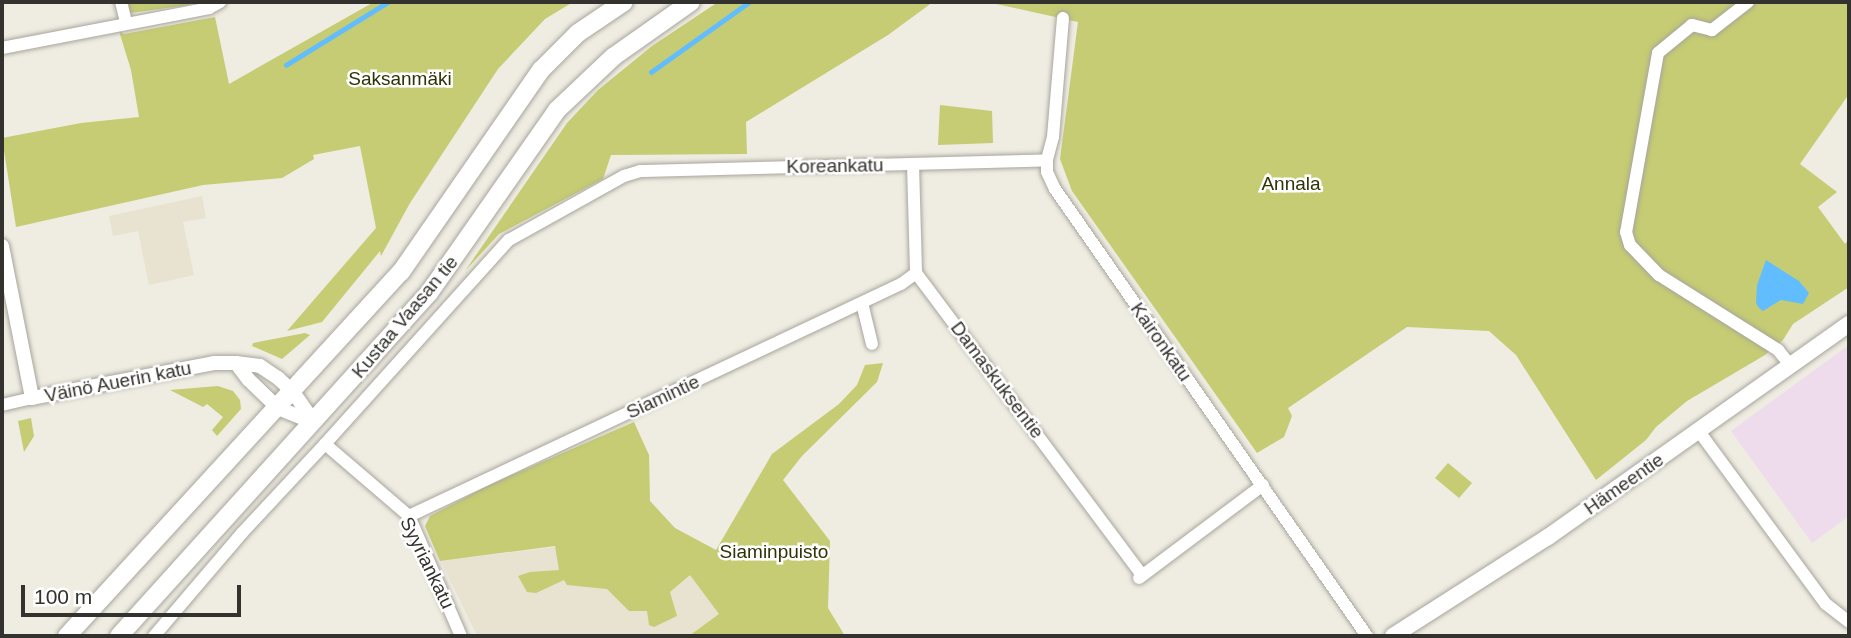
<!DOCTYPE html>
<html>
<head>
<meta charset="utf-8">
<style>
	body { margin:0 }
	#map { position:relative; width:1851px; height:638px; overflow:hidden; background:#efece2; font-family:Arial,sans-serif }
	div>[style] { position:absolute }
	.commercial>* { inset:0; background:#eedbec }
	.built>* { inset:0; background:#e8e2d1 }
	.green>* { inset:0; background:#c5cc73 }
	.water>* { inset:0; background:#62bdfe }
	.stream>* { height:4.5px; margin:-2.25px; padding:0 2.25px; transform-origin:2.25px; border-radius:2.25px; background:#62bdfe }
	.roads { filter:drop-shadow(0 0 2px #a8a59c) drop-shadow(0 0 2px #a8a59c) }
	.minor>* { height:12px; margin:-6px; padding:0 6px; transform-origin:6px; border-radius:6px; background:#fff }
	.tertiary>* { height:14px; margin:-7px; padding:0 7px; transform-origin:7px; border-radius:7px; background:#fff }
	.secondary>* { height:16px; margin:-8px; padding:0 8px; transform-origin:8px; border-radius:8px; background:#fff }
	.primary>* { height:18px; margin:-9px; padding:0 9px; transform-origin:9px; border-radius:9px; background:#fff }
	span { translate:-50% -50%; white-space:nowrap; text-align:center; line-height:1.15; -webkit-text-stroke:5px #fff; paint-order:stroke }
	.park-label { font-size:19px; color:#303305 }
	.street-label { font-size:19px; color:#33322e }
	.frame { position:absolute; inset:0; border:4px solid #33322e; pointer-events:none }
	.scale { position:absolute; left:21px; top:585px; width:220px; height:32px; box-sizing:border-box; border:4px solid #33322e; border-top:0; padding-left:9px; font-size:21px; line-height:24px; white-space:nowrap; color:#33322e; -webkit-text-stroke:5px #fff; paint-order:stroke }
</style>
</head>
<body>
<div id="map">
	<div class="commercial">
		<div style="clip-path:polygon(1849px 345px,1849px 516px,1812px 543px,1731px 431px)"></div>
	</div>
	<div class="built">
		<div style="clip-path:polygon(202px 196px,206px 218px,183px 222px,194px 275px,149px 285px,138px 231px,113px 236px,109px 216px)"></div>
		<div style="clip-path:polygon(658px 534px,728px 609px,689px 636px,477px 636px,441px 561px)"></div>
	</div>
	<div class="green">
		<div style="clip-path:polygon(128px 2px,190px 2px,189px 5px,130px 13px)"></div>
		<div style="clip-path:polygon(374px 2px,573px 2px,545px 19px,498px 69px,410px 203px,381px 256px,380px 251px,322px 322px,287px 331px,376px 228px,360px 146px,313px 155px,314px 159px,282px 178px,203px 185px,16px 227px,2px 138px,81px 123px,139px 117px,131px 70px,119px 31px,124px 34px,215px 17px,229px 84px)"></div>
		<div style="clip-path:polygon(718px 2px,933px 2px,888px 35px,746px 122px,747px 154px,611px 155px,603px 179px,499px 234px,465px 271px,567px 123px,598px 90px,652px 46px)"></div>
		<div style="clip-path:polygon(987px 2px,1849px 2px,1849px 94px,1800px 164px,1837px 192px,1818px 207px,1845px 244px,1849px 239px,1849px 287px,1793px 324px,1783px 340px,1765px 355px,1687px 401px,1656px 427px,1646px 440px,1596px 480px,1516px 355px,1489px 331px,1407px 327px,1288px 408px,1292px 416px,1284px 437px,1257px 453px,1072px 191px,1060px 159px,1078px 22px)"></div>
		<div style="clip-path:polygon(940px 105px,992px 111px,993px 143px,938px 145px)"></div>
		<div style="clip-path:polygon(305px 333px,310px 335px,282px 359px,252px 346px,253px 343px)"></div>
		<div style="clip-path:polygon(883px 363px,877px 382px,802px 456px,783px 480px,830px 541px,828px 608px,845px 636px,689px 636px,719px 614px,690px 575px,670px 592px,677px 616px,654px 627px,649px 625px,647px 611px,629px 611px,607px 589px,567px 585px,564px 580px,536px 593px,527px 592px,518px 576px,530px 572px,559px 570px,555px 546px,440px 561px,425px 526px,430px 516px,489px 485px,634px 422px,649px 455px,650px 501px,675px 528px,716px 550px,772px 454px,839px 404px,857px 385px,865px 365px)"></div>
		<div style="clip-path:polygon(218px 386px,233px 391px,240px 400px,241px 409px,217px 436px,212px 430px,223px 417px,207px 404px,203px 407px,170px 390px)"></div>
		<div style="clip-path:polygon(31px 418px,34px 436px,24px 452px,18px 421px)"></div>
		<div style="clip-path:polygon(1448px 463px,1472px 483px,1459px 498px,1435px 478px)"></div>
	</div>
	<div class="water">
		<div style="clip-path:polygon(1766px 260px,1799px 281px,1809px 293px,1803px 304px,1781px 300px,1763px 311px,1759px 308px,1756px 303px,1757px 285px)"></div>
	</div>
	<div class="stream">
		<div style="left:286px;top:65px;width:120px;rotate:-31.7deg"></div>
		<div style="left:651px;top:72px;width:120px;rotate:-35.5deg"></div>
	</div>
	<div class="roads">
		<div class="minor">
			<div style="left:121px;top:2px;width:21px;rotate:76deg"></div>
			<div style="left:1748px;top:2px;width:46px;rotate:142.1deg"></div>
			<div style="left:1712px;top:30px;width:21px;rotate:-166deg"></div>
			<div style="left:1692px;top:25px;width:44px;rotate:140.5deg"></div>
			<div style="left:1658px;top:53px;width:182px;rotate:100.1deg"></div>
			<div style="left:1626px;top:232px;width:14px;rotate:73deg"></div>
			<div style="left:1630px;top:245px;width:42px;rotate:46deg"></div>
			<div style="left:1659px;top:275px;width:141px;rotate:32.2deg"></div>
			<div style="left:1778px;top:350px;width:19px;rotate:51deg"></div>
			<div style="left:1063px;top:18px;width:119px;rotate:94.8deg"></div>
			<div style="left:1053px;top:137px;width:24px;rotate:105deg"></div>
			<div style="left:1047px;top:160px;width:12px;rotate:90deg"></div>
			<div style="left:1047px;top:172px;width:19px;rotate:65deg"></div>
			<div style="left:1055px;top:189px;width:545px;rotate:55.09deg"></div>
			<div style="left:2px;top:48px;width:211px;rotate:-10.9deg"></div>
			<div style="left:209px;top:8px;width:13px;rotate:-29deg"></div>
			<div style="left:913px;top:164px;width:109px;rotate:88.4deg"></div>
			<div style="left:916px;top:273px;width:377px;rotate:53.2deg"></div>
			<div style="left:862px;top:303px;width:42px;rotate:76.3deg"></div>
			<div style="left:2px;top:405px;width:31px;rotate:-13deg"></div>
			<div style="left:1698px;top:430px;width:216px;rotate:53.7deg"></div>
			<div style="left:1826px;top:604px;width:29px;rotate:38deg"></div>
			<div style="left:325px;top:444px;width:275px;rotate:-48deg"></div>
			<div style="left:509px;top:240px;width:132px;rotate:-29.1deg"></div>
			<div style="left:624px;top:176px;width:17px;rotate:-17deg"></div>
			<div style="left:640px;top:171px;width:407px;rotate:-1.5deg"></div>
			<div style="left:409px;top:516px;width:544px;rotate:-25.25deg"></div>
			<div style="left:901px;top:284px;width:19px;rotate:-36deg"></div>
			<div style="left:1139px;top:578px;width:155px;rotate:-36.9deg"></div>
			<div style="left:154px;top:636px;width:135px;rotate:-49.5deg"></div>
			<div style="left:242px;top:533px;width:122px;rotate:-47deg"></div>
			<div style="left:325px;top:444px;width:111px;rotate:40.6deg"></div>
			<div style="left:409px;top:516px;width:131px;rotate:66.6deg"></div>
		</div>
		<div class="tertiary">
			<div style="left:2px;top:246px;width:155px;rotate:78.8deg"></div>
			<div style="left:32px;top:398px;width:185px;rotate:-10.9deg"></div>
			<div style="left:214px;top:363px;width:22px"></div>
			<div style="left:236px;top:363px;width:24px;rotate:7deg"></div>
			<div style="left:260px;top:366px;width:22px;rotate:34deg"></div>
			<div style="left:278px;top:378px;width:21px;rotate:43deg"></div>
			<div style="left:293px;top:392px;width:37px;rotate:55deg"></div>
			<div style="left:236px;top:363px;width:21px;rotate:53deg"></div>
			<div style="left:249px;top:380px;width:40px;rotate:44deg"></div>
			<div style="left:278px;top:408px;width:38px;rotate:22deg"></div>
		</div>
		<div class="secondary">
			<div style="left:1393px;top:636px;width:184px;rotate:-32.6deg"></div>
			<div style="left:1548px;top:537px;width:369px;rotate:-35.3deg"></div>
		</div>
		<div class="primary">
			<div style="left:67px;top:636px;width:494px;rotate:-47.5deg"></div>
			<div style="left:401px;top:272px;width:246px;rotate:-55.3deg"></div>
			<div style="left:541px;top:70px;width:52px;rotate:-45deg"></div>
			<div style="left:578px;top:33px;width:55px;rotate:-34deg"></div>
			<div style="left:119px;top:636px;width:462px;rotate:-47.9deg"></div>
			<div style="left:429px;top:293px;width:223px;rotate:-55deg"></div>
			<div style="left:557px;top:110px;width:77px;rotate:-43.4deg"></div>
			<div style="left:613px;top:57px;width:95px;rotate:-35.2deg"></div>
		</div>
	</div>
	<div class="park-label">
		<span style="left:400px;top:79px">Saksanmäki</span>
		<span style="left:1291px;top:184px">Annala</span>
		<span style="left:774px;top:552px">Siaminpuisto</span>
	</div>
	<div class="street-label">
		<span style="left:835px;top:166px;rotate:-1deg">Koreankatu</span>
		<span style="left:405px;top:317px;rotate:-50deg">Kustaa Vaasan tie</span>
		<span style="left:1161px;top:342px;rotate:55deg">Kaironkatu</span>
		<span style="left:997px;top:380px;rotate:53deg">Damaskuksentie</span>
		<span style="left:118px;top:382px;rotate:-11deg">Väinö Auerin katu</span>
		<span style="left:663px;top:397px;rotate:-25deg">Siamintie</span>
		<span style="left:1624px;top:484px;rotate:-35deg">Hämeentie</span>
		<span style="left:427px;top:563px;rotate:64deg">Syyriankatu</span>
	</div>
	<div class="frame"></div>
	<div class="scale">100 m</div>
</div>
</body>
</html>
